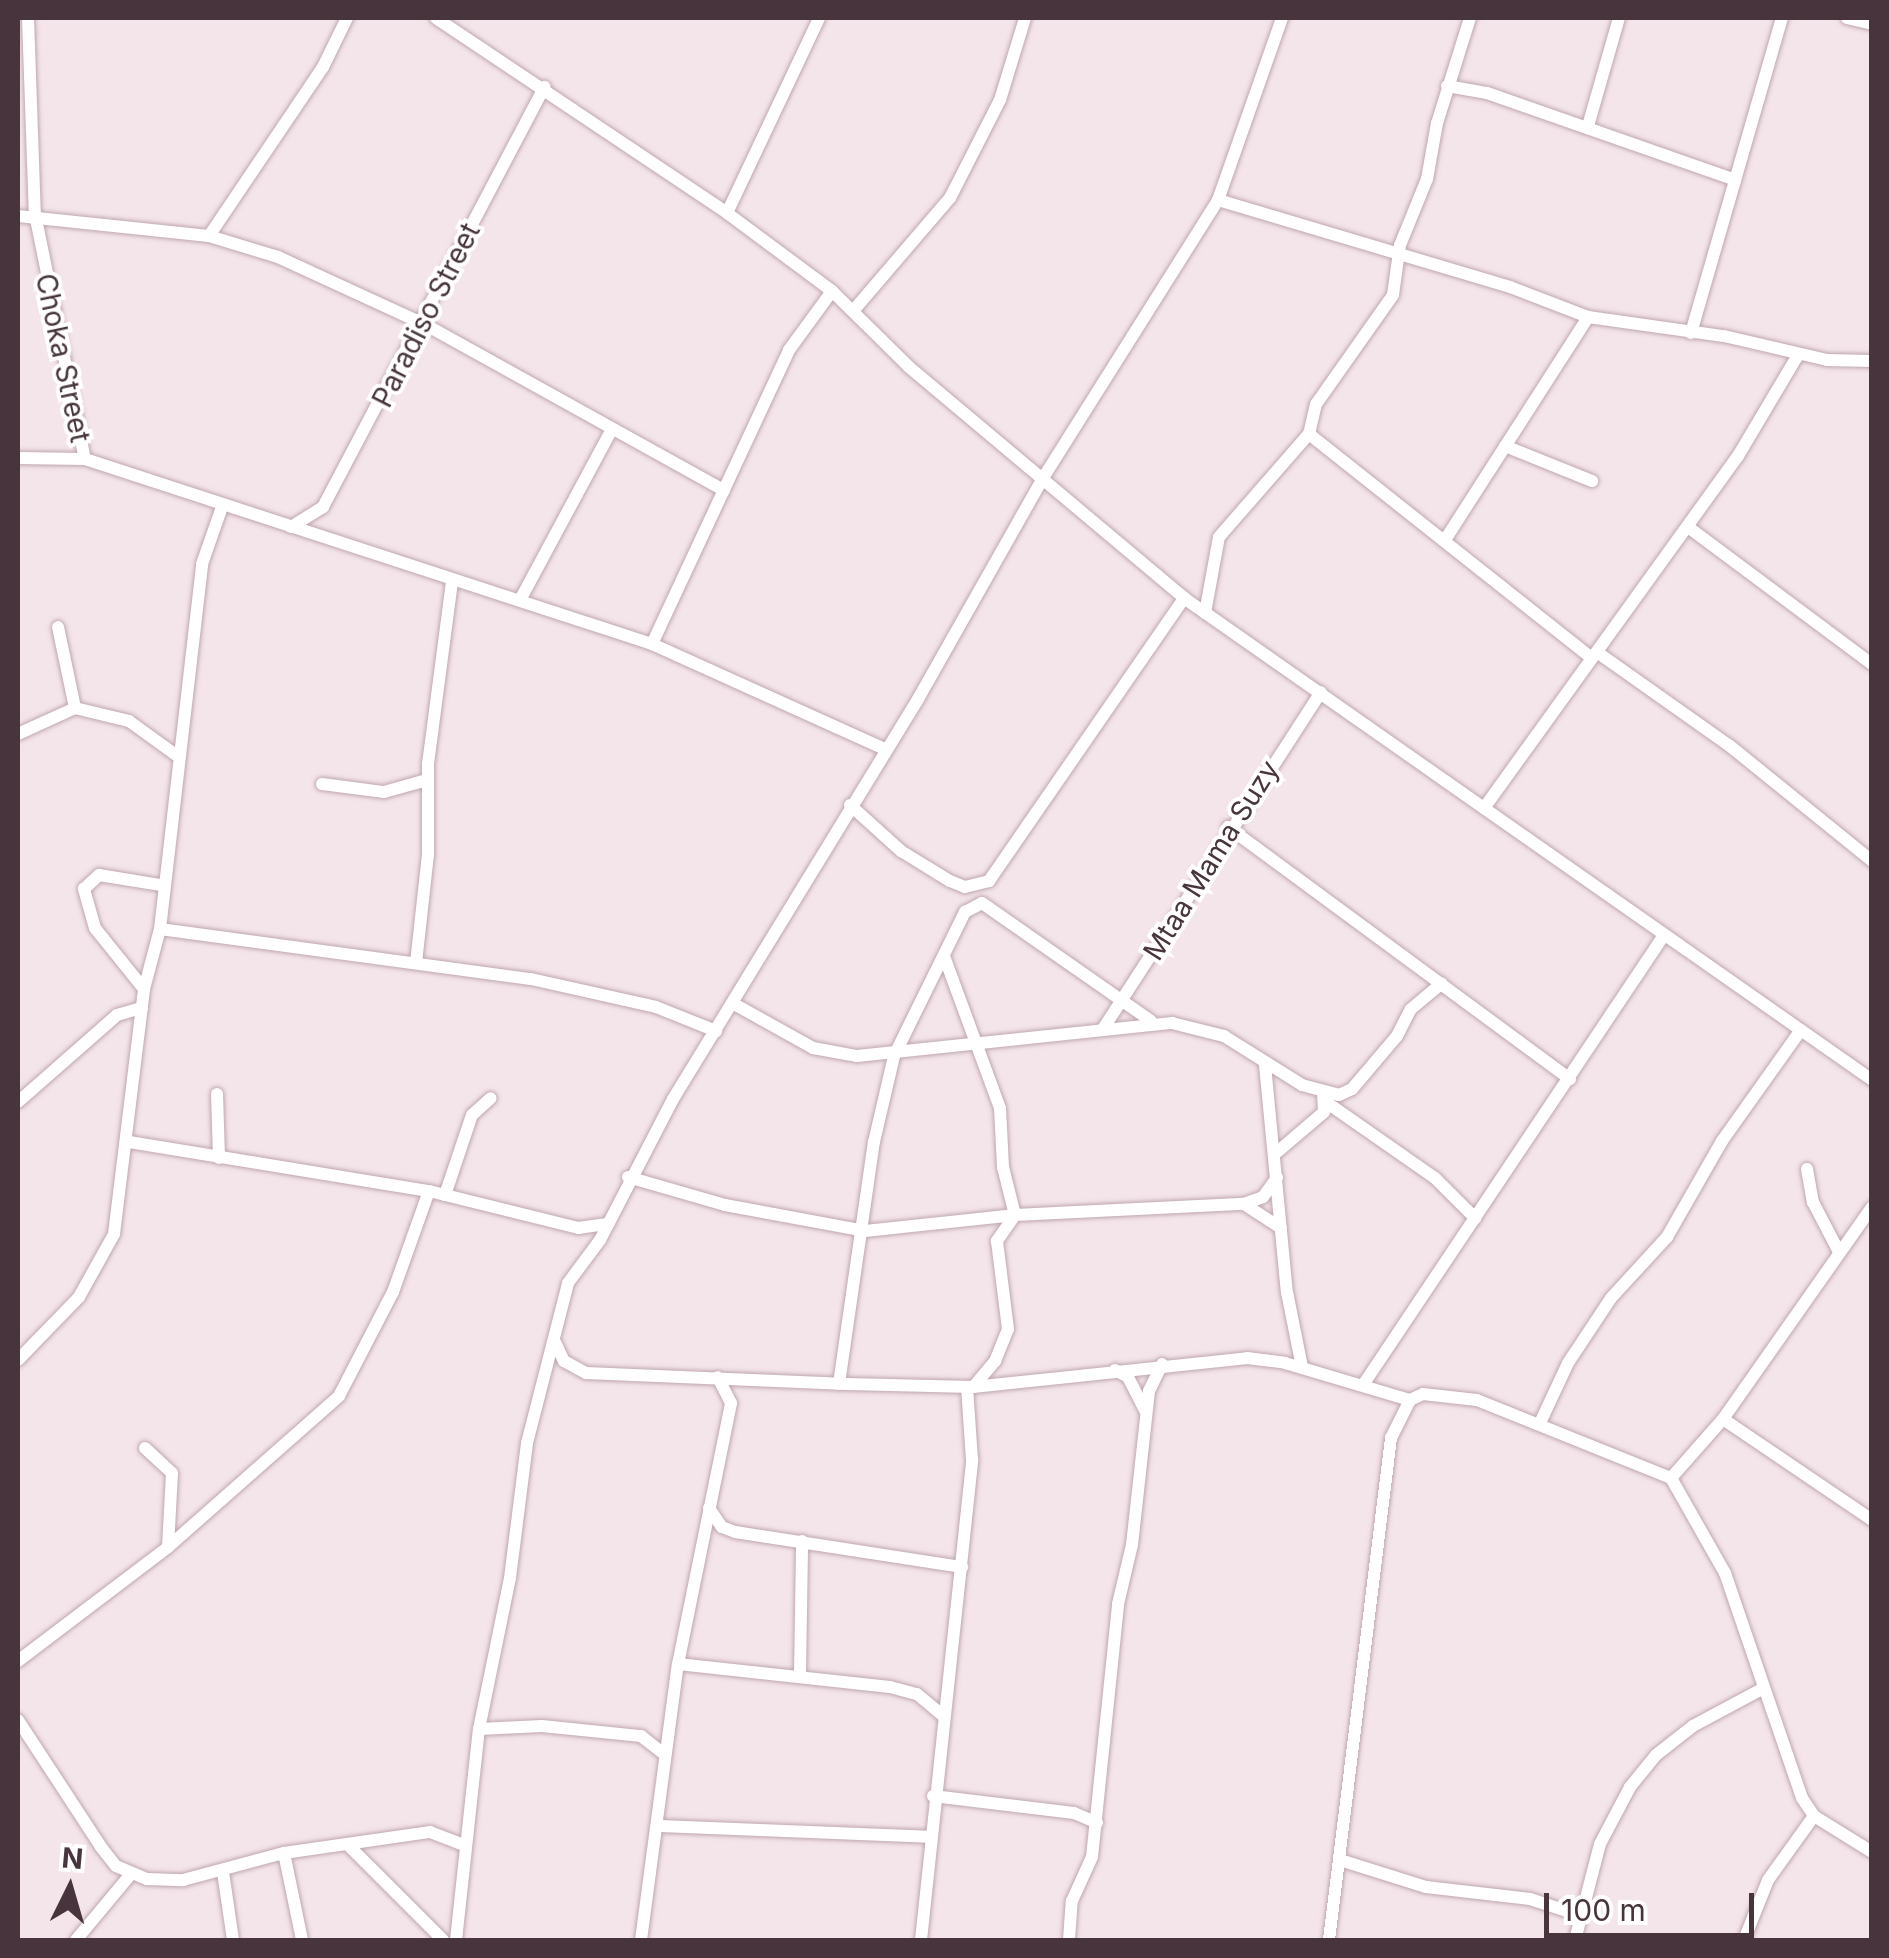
<!DOCTYPE html>
<html>
<head>
<meta charset="utf-8">
<style>
	body { margin:0 }
	#map { position:relative; width:1889px; height:1958px; overflow:hidden; background:#f4e5ea; font-family:Inter,sans-serif }
	div>[style] { position:absolute }
	.roads { filter:drop-shadow(0 0 2px #c0a7b0) drop-shadow(0 0 2px #c0a7b0) }
	.street>* { height:12px; margin:-6px; padding:0 6px; transform-origin:6px; border-radius:6px; background:#fff }
	span { translate:-50% -50%; white-space:nowrap; text-align:center; line-height:1.15; -webkit-text-stroke:8px #fff; paint-order:stroke }
	.street-label { font-size:28px; color:#47343c }
	.frame { position:absolute; inset:0; border:20px solid #47343c; pointer-events:none }
	.north { position:absolute; left:20px; top:1838px; width:100px; height:100px; -webkit-text-stroke:8px #fff; paint-order:stroke; rotate:5deg; font-size:28px; font-weight:700; line-height:40px; text-align:center; color:#47343c }
	.north::after { content:''; display:block; margin:auto; width:35px; height:45px; background:#47343c; clip-path:polygon(50% 0,100% 100%,50% 72%,0 100%) }
	.scale { position:absolute; left:1544px; top:1893px; width:210px; height:45px; box-sizing:border-box; border:5px solid #47343c; border-top:0; padding-left:12px; font-size:30px; line-height:35px; white-space:nowrap; color:#47343c; -webkit-text-stroke:8px #fff; paint-order:stroke }
</style>
</head>
<body>
<div id="map">
	<div class="roads">
		<div class="street">
			<div style="left:28px;top:18px;width:196px;rotate:88deg"></div>
			<div style="left:35px;top:214px;width:250px;rotate:78.5deg"></div>
			<div style="left:436px;top:18px;width:350px;rotate:33.8deg"></div>
			<div style="left:727px;top:213px;width:131px;rotate:36.6deg"></div>
			<div style="left:832px;top:291px;width:108px;rotate:44.6deg"></div>
			<div style="left:909px;top:367px;width:359px;rotate:40deg"></div>
			<div style="left:1184px;top:598px;width:840px;rotate:35.01deg"></div>
			<div style="left:1470px;top:18px;width:110px;rotate:107.4deg"></div>
			<div style="left:1437px;top:123px;width:57px;rotate:100.1deg"></div>
			<div style="left:1427px;top:179px;width:71px;rotate:112.2deg"></div>
			<div style="left:1400px;top:245px;width:50px;rotate:98deg"></div>
			<div style="left:1393px;top:295px;width:133px;rotate:125.2deg"></div>
			<div style="left:1316px;top:404px;width:31px;rotate:103deg"></div>
			<div style="left:1309px;top:434px;width:361px;rotate:38.4deg"></div>
			<div style="left:1847px;top:18px;width:26px;rotate:13deg"></div>
			<div style="left:1447px;top:86px;width:41px;rotate:9.9deg"></div>
			<div style="left:1487px;top:93px;width:263px;rotate:19.3deg"></div>
			<div style="left:1588px;top:126px;width:112px;rotate:-74deg"></div>
			<div style="left:1218px;top:200px;width:305px;rotate:16.6deg"></div>
			<div style="left:1510px;top:287px;width:84px;rotate:21deg"></div>
			<div style="left:1588px;top:317px;width:137px;rotate:8deg"></div>
			<div style="left:1724px;top:336px;width:106px;rotate:13.1deg"></div>
			<div style="left:1827px;top:360px;width:45px;rotate:1.3deg"></div>
			<div style="left:727px;top:213px;width:216px;rotate:-64.7deg"></div>
			<div style="left:18px;top:216px;width:192px;rotate:6deg"></div>
			<div style="left:209px;top:236px;width:72px;rotate:16.9deg"></div>
			<div style="left:278px;top:257px;width:161px;rotate:24.7deg"></div>
			<div style="left:424px;top:324px;width:343px;rotate:29deg"></div>
			<div style="left:209px;top:236px;width:204px;rotate:-56deg"></div>
			<div style="left:323px;top:67px;width:55px;rotate:-63.9deg"></div>
			<div style="left:853px;top:311px;width:149px;rotate:-49.4deg"></div>
			<div style="left:950px;top:198px;width:110px;rotate:-63deg"></div>
			<div style="left:1000px;top:100px;width:86px;rotate:-73deg"></div>
			<div style="left:1691px;top:333px;width:328px;rotate:-73.9deg"></div>
			<div style="left:1505px;top:446px;width:94px;rotate:21.9deg"></div>
			<div style="left:18px;top:458px;width:67px;rotate:0.9deg"></div>
			<div style="left:85px;top:459px;width:596px;rotate:18.07deg"></div>
			<div style="left:652px;top:644px;width:256px;rotate:24.3deg"></div>
			<div style="left:291px;top:527px;width:38px;rotate:-32deg"></div>
			<div style="left:323px;top:507px;width:475px;rotate:-62.2deg"></div>
			<div style="left:1688px;top:527px;width:229px;rotate:36.7deg"></div>
			<div style="left:1445px;top:540px;width:265px;rotate:-57.3deg"></div>
			<div style="left:520px;top:600px;width:192px;rotate:-61.7deg"></div>
			<div style="left:1205px;top:613px;width:77px;rotate:-79.6deg"></div>
			<div style="left:1219px;top:537px;width:137px;rotate:-48.9deg"></div>
			<div style="left:58px;top:627px;width:83px;rotate:78.1deg"></div>
			<div style="left:652px;top:644px;width:324px;rotate:-65deg"></div>
			<div style="left:789px;top:350px;width:73px;rotate:-53.9deg"></div>
			<div style="left:1597px;top:652px;width:163px;rotate:35.3deg"></div>
			<div style="left:1730px;top:746px;width:183px;rotate:39deg"></div>
			<div style="left:18px;top:734px;width:63px;rotate:-24.5deg"></div>
			<div style="left:75px;top:708px;width:56px;rotate:13.5deg"></div>
			<div style="left:129px;top:721px;width:58px;rotate:35.9deg"></div>
			<div style="left:322px;top:784px;width:63px;rotate:7.4deg"></div>
			<div style="left:384px;top:792px;width:45px;rotate:-15.6deg"></div>
			<div style="left:850px;top:805px;width:69px;rotate:42deg"></div>
			<div style="left:901px;top:851px;width:57px;rotate:31.5deg"></div>
			<div style="left:950px;top:881px;width:16px;rotate:22deg"></div>
			<div style="left:965px;top:887px;width:25px;rotate:-14deg"></div>
			<div style="left:989px;top:881px;width:344px;rotate:-55.4deg"></div>
			<div style="left:1484px;top:808px;width:434px;rotate:-54.2deg"></div>
			<div style="left:1738px;top:456px;width:117px;rotate:-59.3deg"></div>
			<div style="left:1228px;top:827px;width:425px;rotate:36.4deg"></div>
			<div style="left:160px;top:929px;width:374px;rotate:7.7deg"></div>
			<div style="left:531px;top:979px;width:128px;rotate:12.6deg"></div>
			<div style="left:656px;top:1007px;width:65px;rotate:21.8deg"></div>
			<div style="left:944px;top:956px;width:162px;rotate:69.8deg"></div>
			<div style="left:1000px;top:1108px;width:59px;rotate:87.1deg"></div>
			<div style="left:1003px;top:1167px;width:49px;rotate:76deg"></div>
			<div style="left:1015px;top:1215px;width:32px;rotate:125deg"></div>
			<div style="left:997px;top:1241px;width:89px;rotate:82.9deg"></div>
			<div style="left:1008px;top:1329px;width:35px;rotate:112deg"></div>
			<div style="left:995px;top:1361px;width:34px;rotate:130deg"></div>
			<div style="left:416px;top:963px;width:109px;rotate:-83.7deg"></div>
			<div style="left:428px;top:855px;width:91px;rotate:-90deg"></div>
			<div style="left:428px;top:764px;width:185px;rotate:-82.5deg"></div>
			<div style="left:144px;top:989px;width:78px;rotate:-128.8deg"></div>
			<div style="left:95px;top:928px;width:41px;rotate:-105.8deg"></div>
			<div style="left:84px;top:889px;width:21px;rotate:-43deg"></div>
			<div style="left:99px;top:875px;width:63px;rotate:9.2deg"></div>
			<div style="left:734px;top:1004px;width:90px;rotate:29.1deg"></div>
			<div style="left:813px;top:1048px;width:45px;rotate:10.3deg"></div>
			<div style="left:857px;top:1056px;width:317px;rotate:-6deg"></div>
			<div style="left:1172px;top:1023px;width:54px;rotate:14deg"></div>
			<div style="left:1224px;top:1036px;width:92px;rotate:32.1deg"></div>
			<div style="left:1302px;top:1085px;width:38px;rotate:15deg"></div>
			<div style="left:1339px;top:1095px;width:14px;rotate:-25deg"></div>
			<div style="left:1352px;top:1089px;width:70px;rotate:-49.7deg"></div>
			<div style="left:1397px;top:1036px;width:30px;rotate:-63deg"></div>
			<div style="left:1411px;top:1009px;width:40px;rotate:-40deg"></div>
			<div style="left:1103px;top:1029px;width:401px;rotate:-57.1deg"></div>
			<div style="left:1265px;top:1065px;width:228px;rotate:84.5deg"></div>
			<div style="left:1287px;top:1292px;width:76px;rotate:78.7deg"></div>
			<div style="left:217px;top:1094px;width:64px;rotate:88.2deg"></div>
			<div style="left:18px;top:1102px;width:132px;rotate:-41.3deg"></div>
			<div style="left:117px;top:1015px;width:26px;rotate:-16deg"></div>
			<div style="left:1326px;top:1102px;width:133px;rotate:34.9deg"></div>
			<div style="left:1435px;top:1178px;width:57px;rotate:45deg"></div>
			<div style="left:129px;top:1142px;width:304px;rotate:9.3deg"></div>
			<div style="left:429px;top:1191px;width:154px;rotate:13.9deg"></div>
			<div style="left:578px;top:1228px;width:28px;rotate:-8deg"></div>
			<div style="left:1276px;top:1153px;width:63px;rotate:-40.5deg"></div>
			<div style="left:1324px;top:1112px;width:17px;rotate:-93deg"></div>
			<div style="left:1807px;top:1169px;width:34px;rotate:80deg"></div>
			<div style="left:1813px;top:1202px;width:56px;rotate:62.5deg"></div>
			<div style="left:628px;top:1177px;width:101px;rotate:16.1deg"></div>
			<div style="left:725px;top:1205px;width:142px;rotate:10.5deg"></div>
			<div style="left:865px;top:1231px;width:151px;rotate:-6.1deg"></div>
			<div style="left:1015px;top:1215px;width:229px;rotate:-2.8deg"></div>
			<div style="left:1244px;top:1204px;width:20px;rotate:-20deg"></div>
			<div style="left:1263px;top:1197px;width:24px;rotate:-54deg"></div>
			<div style="left:445px;top:1195px;width:84px;rotate:-71.4deg"></div>
			<div style="left:472px;top:1115px;width:25px;rotate:-42deg"></div>
			<div style="left:1244px;top:1204px;width:44px;rotate:33deg"></div>
			<div style="left:555px;top:1342px;width:21px;rotate:65deg"></div>
			<div style="left:564px;top:1361px;width:25px;rotate:29deg"></div>
			<div style="left:586px;top:1373px;width:261px;rotate:2.4deg"></div>
			<div style="left:847px;top:1384px;width:126px;rotate:1.4deg"></div>
			<div style="left:973px;top:1387px;width:276px;rotate:-6deg"></div>
			<div style="left:1247px;top:1358px;width:38px;rotate:7deg"></div>
			<div style="left:1285px;top:1363px;width:130px;rotate:16.5deg"></div>
			<div style="left:18px;top:1360px;width:88px;rotate:-45.9deg"></div>
			<div style="left:79px;top:1297px;width:72px;rotate:-60.9deg"></div>
			<div style="left:114px;top:1234px;width:247px;rotate:-83deg"></div>
			<div style="left:144px;top:989px;width:62px;rotate:-75.1deg"></div>
			<div style="left:160px;top:929px;width:367px;rotate:-83.4deg"></div>
			<div style="left:202px;top:564px;width:60px;rotate:-70.7deg"></div>
			<div style="left:1115px;top:1370px;width:15px;rotate:28deg"></div>
			<div style="left:1128px;top:1377px;width:38px;rotate:63deg"></div>
			<div style="left:839px;top:1384px;width:245px;rotate:-81.8deg"></div>
			<div style="left:874px;top:1142px;width:88px;rotate:-76.9deg"></div>
			<div style="left:894px;top:1056px;width:161px;rotate:-63.8deg"></div>
			<div style="left:965px;top:912px;width:19px;rotate:-28deg"></div>
			<div style="left:982px;top:903px;width:206px;rotate:34.9deg"></div>
			<div style="left:1363px;top:1385px;width:541px;rotate:-56.22deg"></div>
			<div style="left:1723px;top:1419px;width:180px;rotate:34.1deg"></div>
			<div style="left:1540px;top:1423px;width:66px;rotate:-65deg"></div>
			<div style="left:1568px;top:1363px;width:78px;rotate:-56.5deg"></div>
			<div style="left:1611px;top:1298px;width:83px;rotate:-47.4deg"></div>
			<div style="left:1667px;top:1237px;width:111px;rotate:-60.2deg"></div>
			<div style="left:1722px;top:1141px;width:136px;rotate:-54.6deg"></div>
			<div style="left:145px;top:1448px;width:37px;rotate:43deg"></div>
			<div style="left:172px;top:1473px;width:74px;rotate:93.1deg"></div>
			<div style="left:1671px;top:1478px;width:79px;rotate:-48.6deg"></div>
			<div style="left:1723px;top:1419px;width:259px;rotate:-54.9deg"></div>
			<div style="left:709px;top:1508px;width:23px;rotate:56deg"></div>
			<div style="left:722px;top:1527px;width:14px;rotate:21deg"></div>
			<div style="left:735px;top:1532px;width:230px;rotate:8.8deg"></div>
			<div style="left:18px;top:1661px;width:188px;rotate:-37.2deg"></div>
			<div style="left:168px;top:1547px;width:228px;rotate:-41.4deg"></div>
			<div style="left:339px;top:1396px;width:117px;rotate:-62.6deg"></div>
			<div style="left:393px;top:1292px;width:107px;rotate:-70.4deg"></div>
			<div style="left:678px;top:1664px;width:213px;rotate:6.2deg"></div>
			<div style="left:890px;top:1687px;width:28px;rotate:15deg"></div>
			<div style="left:917px;top:1694px;width:33px;rotate:40deg"></div>
			<div style="left:800px;top:1675px;width:134px;rotate:-89.1deg"></div>
			<div style="left:18px;top:1720px;width:152px;rotate:56.8deg"></div>
			<div style="left:101px;top:1847px;width:24px;rotate:52deg"></div>
			<div style="left:116px;top:1866px;width:34px;rotate:23deg"></div>
			<div style="left:147px;top:1879px;width:36px;rotate:2deg"></div>
			<div style="left:183px;top:1880px;width:105px;rotate:-15deg"></div>
			<div style="left:284px;top:1853px;width:148px;rotate:-8.2deg"></div>
			<div style="left:430px;top:1832px;width:36px;rotate:21deg"></div>
			<div style="left:479px;top:1729px;width:63px;rotate:-2.7deg"></div>
			<div style="left:542px;top:1726px;width:100px;rotate:5.8deg"></div>
			<div style="left:641px;top:1736px;width:29px;rotate:38deg"></div>
			<div style="left:933px;top:1796px;width:142px;rotate:6.9deg"></div>
			<div style="left:1074px;top:1813px;width:25px;rotate:23deg"></div>
			<div style="left:660px;top:1826px;width:269px;rotate:2.3deg"></div>
			<div style="left:349px;top:1846px;width:133px;rotate:45deg"></div>
			<div style="left:284px;top:1853px;width:89px;rotate:78.3deg"></div>
			<div style="left:1340px;top:1860px;width:90px;rotate:17.4deg"></div>
			<div style="left:1426px;top:1887px;width:105px;rotate:6.6deg"></div>
			<div style="left:1530px;top:1899px;width:52px;rotate:18.1deg"></div>
			<div style="left:223px;top:1872px;width:69px;rotate:81.6deg"></div>
			<div style="left:76px;top:1940px;width:86px;rotate:-50.2deg"></div>
			<div style="left:456px;top:1940px;width:212px;rotate:-83.8deg"></div>
			<div style="left:479px;top:1729px;width:154px;rotate:-78.4deg"></div>
			<div style="left:510px;top:1578px;width:136px;rotate:-82.8deg"></div>
			<div style="left:527px;top:1443px;width:165px;rotate:-75.6deg"></div>
			<div style="left:568px;top:1283px;width:54px;rotate:-53.3deg"></div>
			<div style="left:600px;top:1240px;width:159px;rotate:-62.6deg"></div>
			<div style="left:673px;top:1099px;width:469px;rotate:-58.5deg"></div>
			<div style="left:918px;top:699px;width:254px;rotate:-60.5deg"></div>
			<div style="left:1043px;top:478px;width:328px;rotate:-57.8deg"></div>
			<div style="left:1218px;top:200px;width:193px;rotate:-70.6deg"></div>
			<div style="left:641px;top:1940px;width:278px;rotate:-82.4deg"></div>
			<div style="left:678px;top:1664px;width:266px;rotate:-78.5deg"></div>
			<div style="left:731px;top:1403px;width:29px;rotate:-117deg"></div>
			<div style="left:921px;top:1940px;width:483px;rotate:-83.9deg"></div>
			<div style="left:972px;top:1460px;width:73px;rotate:-93.9deg"></div>
			<div style="left:1069px;top:1940px;width:39px;rotate:-86deg"></div>
			<div style="left:1072px;top:1901px;width:48px;rotate:-65.6deg"></div>
			<div style="left:1092px;top:1857px;width:254px;rotate:-84.1deg"></div>
			<div style="left:1118px;top:1604px;width:61px;rotate:-76.7deg"></div>
			<div style="left:1132px;top:1545px;width:155px;rotate:-83.7deg"></div>
			<div style="left:1149px;top:1391px;width:30px;rotate:-64deg"></div>
			<div style="left:1329px;top:1940px;width:506px;rotate:-82.96deg"></div>
			<div style="left:1391px;top:1438px;width:42px;rotate:-63.4deg"></div>
			<div style="left:1410px;top:1400px;width:14px;rotate:-25deg"></div>
			<div style="left:1423px;top:1394px;width:54px;rotate:6.3deg"></div>
			<div style="left:1477px;top:1400px;width:209px;rotate:21.9deg"></div>
			<div style="left:1671px;top:1478px;width:109px;rotate:60.4deg"></div>
			<div style="left:1725px;top:1573px;width:238px;rotate:71.1deg"></div>
			<div style="left:1802px;top:1798px;width:22px;rotate:56deg"></div>
			<div style="left:1814px;top:1816px;width:68px;rotate:31.8deg"></div>
			<div style="left:1575px;top:1940px;width:99px;rotate:-75.4deg"></div>
			<div style="left:1600px;top:1844px;width:64px;rotate:-62.2deg"></div>
			<div style="left:1630px;top:1787px;width:41px;rotate:-50.9deg"></div>
			<div style="left:1656px;top:1755px;width:47px;rotate:-38.1deg"></div>
			<div style="left:1693px;top:1726px;width:76px;rotate:-28.2deg"></div>
			<div style="left:1744px;top:1940px;width:65px;rotate:-68.2deg"></div>
			<div style="left:1768px;top:1880px;width:79px;rotate:-54.3deg"></div>
		</div>
	</div>
	<div class="street-label">
		<span style="left:426px;top:315px;rotate:-63deg">Paradiso Street</span>
		<span style="left:63px;top:358px;rotate:78deg">Choka Street</span>
		<span style="left:1211px;top:860px;rotate:-58deg">Mtaa Mama Suzy</span>
	</div>
	<div class="frame"></div>
	<div class="north">N</div>
	<div class="scale">100 m</div>
</div>
</body>
</html>
